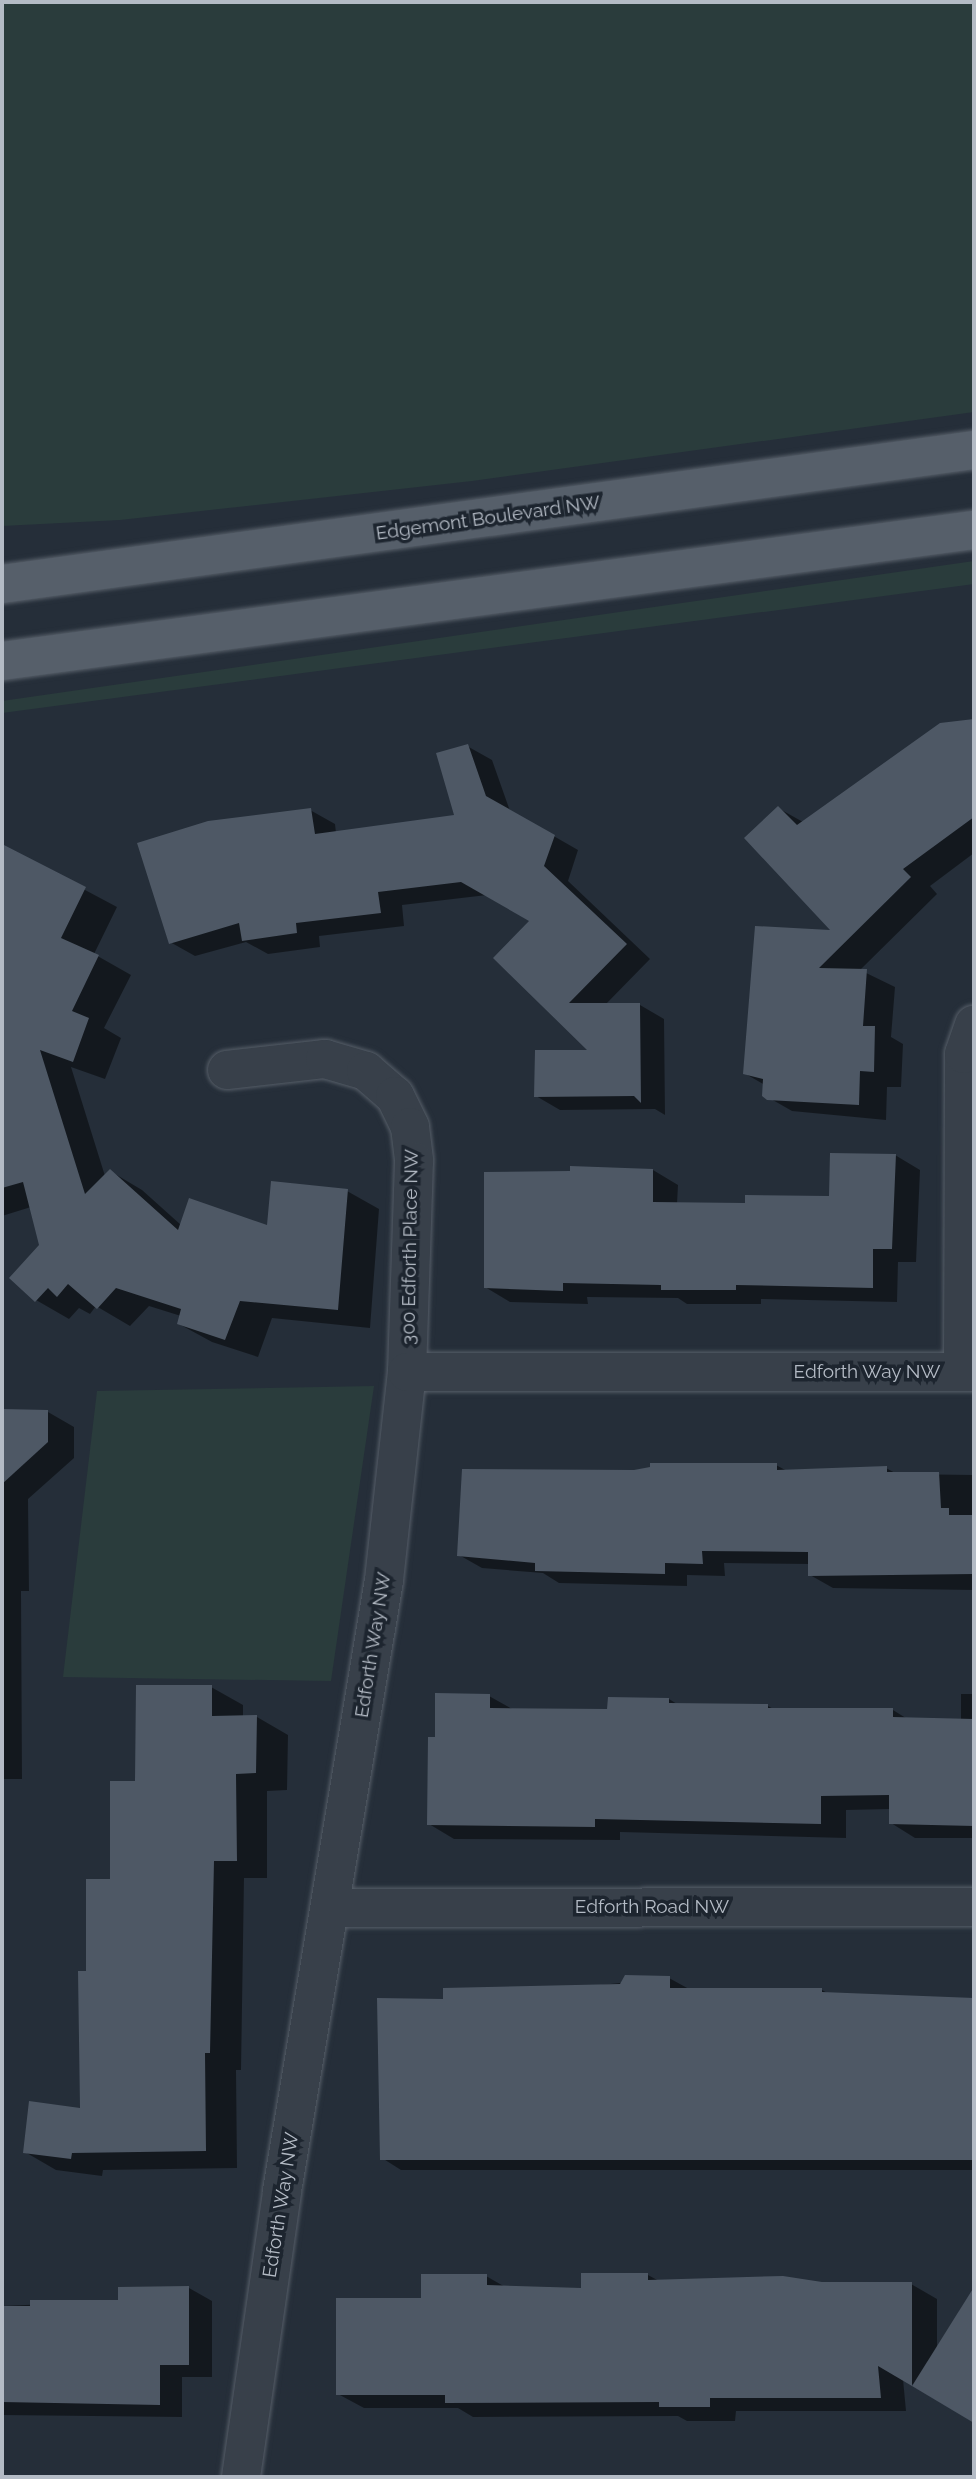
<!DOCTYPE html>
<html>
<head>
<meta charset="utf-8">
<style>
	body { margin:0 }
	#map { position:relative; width:976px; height:2479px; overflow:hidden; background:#252e39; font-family:Raleway,sans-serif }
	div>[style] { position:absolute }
	.green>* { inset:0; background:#2a3c3c }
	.shadow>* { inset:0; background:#0007 }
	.building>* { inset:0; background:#4e5865 }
	.roads { filter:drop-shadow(0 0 2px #565e68) drop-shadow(0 0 2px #565e68) }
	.minor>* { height:38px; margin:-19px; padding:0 19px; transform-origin:19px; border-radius:19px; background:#38404a }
	.major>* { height:38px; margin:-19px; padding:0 19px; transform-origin:19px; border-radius:19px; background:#565f6a }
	span { translate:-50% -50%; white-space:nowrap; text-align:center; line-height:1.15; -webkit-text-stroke:7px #1d252f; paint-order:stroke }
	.street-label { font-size:19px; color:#b4bbc5 }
	.frame { position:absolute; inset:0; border:4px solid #b4bbc5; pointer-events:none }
</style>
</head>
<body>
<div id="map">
	<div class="green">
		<div style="clip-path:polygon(2px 2px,974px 2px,974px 412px,472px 481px,120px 520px,2px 526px)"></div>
		<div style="clip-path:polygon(974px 561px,974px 584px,2px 713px,2px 701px)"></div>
		<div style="clip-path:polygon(374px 1386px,331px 1681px,63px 1677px,97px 1391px)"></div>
	</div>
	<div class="shadow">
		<div style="clip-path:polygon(974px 720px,974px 853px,930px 886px,937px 894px,860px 970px,895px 987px,891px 1037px,903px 1044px,901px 1087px,887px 1087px,886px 1120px,792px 1111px,764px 1095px,765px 1085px,744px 1073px,834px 932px,778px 808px,803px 822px,940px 725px)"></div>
		<div style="clip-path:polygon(467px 746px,492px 760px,510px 811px,578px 850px,568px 881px,650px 959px,605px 1005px,640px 1005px,664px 1019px,665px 1115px,655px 1109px,560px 1110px,536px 1096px,591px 1052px,495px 958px,532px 921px,487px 895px,402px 905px,404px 926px,319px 936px,320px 947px,268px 954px,246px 942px,195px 956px,170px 942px,310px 810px,335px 824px,336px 833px,456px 817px)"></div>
		<div style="clip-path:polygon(10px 850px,117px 907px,94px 954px,131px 975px,104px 1028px,121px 1038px,105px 1079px,71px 1067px,105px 1176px,110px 1171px,142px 1190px,181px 1225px,269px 1227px,347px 1191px,379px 1209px,370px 1328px,272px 1318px,258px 1357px,212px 1342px,179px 1324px,181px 1316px,149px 1306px,130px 1326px,96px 1306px,90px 1314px,79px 1308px,69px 1319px,36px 1300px,40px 1245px,31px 1207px,2px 1216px,2px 1099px,34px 1090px,2px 1076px,2px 866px)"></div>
		<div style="clip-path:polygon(895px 1155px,920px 1170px,916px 1262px,898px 1262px,897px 1302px,761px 1299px,761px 1304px,687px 1304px,678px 1298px,587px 1297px,588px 1304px,510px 1302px,485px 1287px,653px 1170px,678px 1185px,677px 1204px,747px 1204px,831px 1198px)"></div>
		<div style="clip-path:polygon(2px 1410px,48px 1412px,74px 1427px,74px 1458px,28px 1499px,29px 1591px,21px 1591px,22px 1779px,2px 1779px)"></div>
		<div style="clip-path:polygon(776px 1465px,787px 1471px,886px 1468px,897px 1474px,974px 1475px,974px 1590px,833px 1588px,810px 1575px,810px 1564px,724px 1563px,725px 1576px,687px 1575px,687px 1586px,559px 1583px,543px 1573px,482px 1568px,459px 1555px,634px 1472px)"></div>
		<div style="clip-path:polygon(211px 1687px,243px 1705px,243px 1717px,257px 1717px,288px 1735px,287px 1790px,267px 1791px,267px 1878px,244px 1878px,241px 2070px,236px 2070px,237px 2168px,103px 2170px,102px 2176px,56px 2170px,25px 2152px,82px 2110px,88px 1973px,137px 1783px)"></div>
		<div style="clip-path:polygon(961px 1694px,974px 1694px,974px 1838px,915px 1838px,891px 1823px,891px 1809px,846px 1810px,846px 1838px,620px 1832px,620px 1840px,454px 1839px,429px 1824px,437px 1738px,489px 1696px,514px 1710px,609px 1711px,669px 1699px,677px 1704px,768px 1706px,775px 1710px,893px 1710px,909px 1720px,961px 1720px)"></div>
		<div style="clip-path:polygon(669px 1978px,689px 1989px,822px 1990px,829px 1994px,974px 2000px,974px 2170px,401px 2170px,382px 2158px,444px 2001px)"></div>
		<div style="clip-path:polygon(648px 2275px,659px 2281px,911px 2284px,937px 2299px,937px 2350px,969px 2300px,974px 2303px,974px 2420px,903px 2379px,906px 2411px,736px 2411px,735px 2421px,687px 2421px,678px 2416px,473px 2417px,458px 2408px,364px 2408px,338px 2394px,423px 2300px,486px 2276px,507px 2288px,583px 2289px)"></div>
		<div style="clip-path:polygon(189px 2288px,212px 2301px,212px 2377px,182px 2377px,182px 2417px,2px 2415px,2px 2306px,119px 2301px,119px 2289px)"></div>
	</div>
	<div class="building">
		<div style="clip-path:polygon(974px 719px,974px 817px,903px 869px,911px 877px,819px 968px,867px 969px,863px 1026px,875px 1026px,874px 1072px,860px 1071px,859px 1105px,767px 1100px,762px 1096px,763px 1079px,743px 1074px,755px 926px,830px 930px,744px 838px,778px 806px,797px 825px,940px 723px)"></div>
		<div style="clip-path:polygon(468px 744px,486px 796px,555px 835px,544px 866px,627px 944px,569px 1003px,640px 1003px,641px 1103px,634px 1096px,534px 1097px,535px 1050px,587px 1050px,493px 958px,529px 921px,461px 882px,378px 892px,381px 913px,296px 923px,297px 933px,242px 941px,239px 923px,169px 944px,137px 843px,208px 821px,311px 808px,315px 834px,454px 815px,436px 753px)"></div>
		<div style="clip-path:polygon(2px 844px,86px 887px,61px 938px,99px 955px,72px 1011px,89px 1018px,73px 1062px,40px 1050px,85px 1194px,110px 1169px,178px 1230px,189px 1198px,267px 1225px,271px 1181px,348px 1189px,338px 1310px,240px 1301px,225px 1340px,177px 1324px,181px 1309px,116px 1288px,97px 1309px,68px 1284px,57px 1297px,48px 1288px,35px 1302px,9px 1278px,39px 1245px,23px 1182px,2px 1188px)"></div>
		<div style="clip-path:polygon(830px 1153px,896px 1154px,892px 1249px,873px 1249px,873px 1288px,736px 1285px,736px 1290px,661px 1290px,661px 1285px,563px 1283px,563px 1291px,484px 1288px,484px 1172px,570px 1171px,570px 1166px,653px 1169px,653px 1202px,745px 1203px,745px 1195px,829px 1196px)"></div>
		<div style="clip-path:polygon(2px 1409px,48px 1410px,48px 1442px,2px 1484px)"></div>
		<div style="clip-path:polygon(650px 1463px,777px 1463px,777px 1470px,887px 1466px,887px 1472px,939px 1472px,941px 1508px,949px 1508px,949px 1515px,974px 1515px,974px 1574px,808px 1576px,808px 1552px,702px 1551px,703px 1564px,665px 1563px,665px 1574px,535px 1571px,535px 1563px,457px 1556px,462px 1469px,634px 1470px,650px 1467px)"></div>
		<div style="clip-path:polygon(136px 1685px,212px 1685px,212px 1716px,257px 1715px,256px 1773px,236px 1774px,237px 1861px,214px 1861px,210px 2053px,205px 2053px,206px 2151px,72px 2153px,71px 2159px,23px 2153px,29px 2101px,80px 2108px,78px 1971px,86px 1971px,86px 1879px,110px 1879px,110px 1781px,135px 1781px)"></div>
		<div style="clip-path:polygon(435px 1693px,490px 1694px,490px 1708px,607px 1709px,608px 1697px,669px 1698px,669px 1703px,768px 1704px,768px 1708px,893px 1708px,893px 1717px,974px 1719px,974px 1826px,889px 1824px,889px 1795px,821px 1796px,821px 1824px,595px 1819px,595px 1827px,427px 1825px,428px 1737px,435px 1737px)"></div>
		<div style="clip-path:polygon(625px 1975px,670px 1976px,670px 1988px,822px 1988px,822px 1992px,974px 1998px,974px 2160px,380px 2160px,377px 1998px,443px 1999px,443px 1988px,620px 1984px)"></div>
		<div style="clip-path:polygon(581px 2273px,648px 2273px,648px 2280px,783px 2276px,822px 2282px,912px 2282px,912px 2386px,878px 2366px,881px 2398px,710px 2398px,710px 2407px,659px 2407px,659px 2402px,445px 2403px,445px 2395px,336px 2395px,336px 2298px,421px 2298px,421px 2274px,487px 2274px,487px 2285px,581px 2288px)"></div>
		<div style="clip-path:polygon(189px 2286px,189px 2365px,160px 2365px,160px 2405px,2px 2402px,2px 2306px,30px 2306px,30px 2300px,118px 2300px,118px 2287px)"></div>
		<div style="clip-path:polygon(974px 2287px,974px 2423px,912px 2386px)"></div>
	</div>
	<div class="roads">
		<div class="minor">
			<div style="left:227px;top:1070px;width:99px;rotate:-6.4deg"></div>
			<div style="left:325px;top:1059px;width:43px;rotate:16.3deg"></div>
			<div style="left:366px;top:1071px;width:38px;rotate:41deg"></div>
			<div style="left:395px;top:1096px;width:34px;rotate:64deg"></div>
			<div style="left:410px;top:1127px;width:34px;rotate:83deg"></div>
			<div style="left:414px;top:1161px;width:211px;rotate:91.9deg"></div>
			<div style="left:963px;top:1372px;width:318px;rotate:-89.8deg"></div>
			<div style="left:964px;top:1054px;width:31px;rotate:-71deg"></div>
			<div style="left:330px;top:1908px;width:644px;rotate:-0.09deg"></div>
			<div style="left:241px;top:2477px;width:289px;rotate:-81.8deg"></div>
			<div style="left:282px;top:2191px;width:619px;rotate:-80.52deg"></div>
			<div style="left:384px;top:1580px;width:209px;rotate:-83.7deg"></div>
			<div style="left:407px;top:1372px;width:567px"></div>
		</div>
		<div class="major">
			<div style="left:2px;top:584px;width:981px;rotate:-7.85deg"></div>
			<div style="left:2px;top:661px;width:981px;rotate:-7.68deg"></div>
		</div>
	</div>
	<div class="street-label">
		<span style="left:488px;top:518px;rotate:-8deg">Edgemont Boulevard NW</span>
		<span style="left:410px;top:1247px;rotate:-89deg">300 Edforth Place NW</span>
		<span style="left:867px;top:1372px">Edforth Way NW</span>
		<span style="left:373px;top:1645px;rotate:-81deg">Edforth Way NW</span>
		<span style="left:652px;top:1907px">Edforth Road NW</span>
		<span style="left:281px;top:2205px;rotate:-81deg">Edforth Way NW</span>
	</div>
	<div class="frame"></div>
</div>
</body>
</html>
